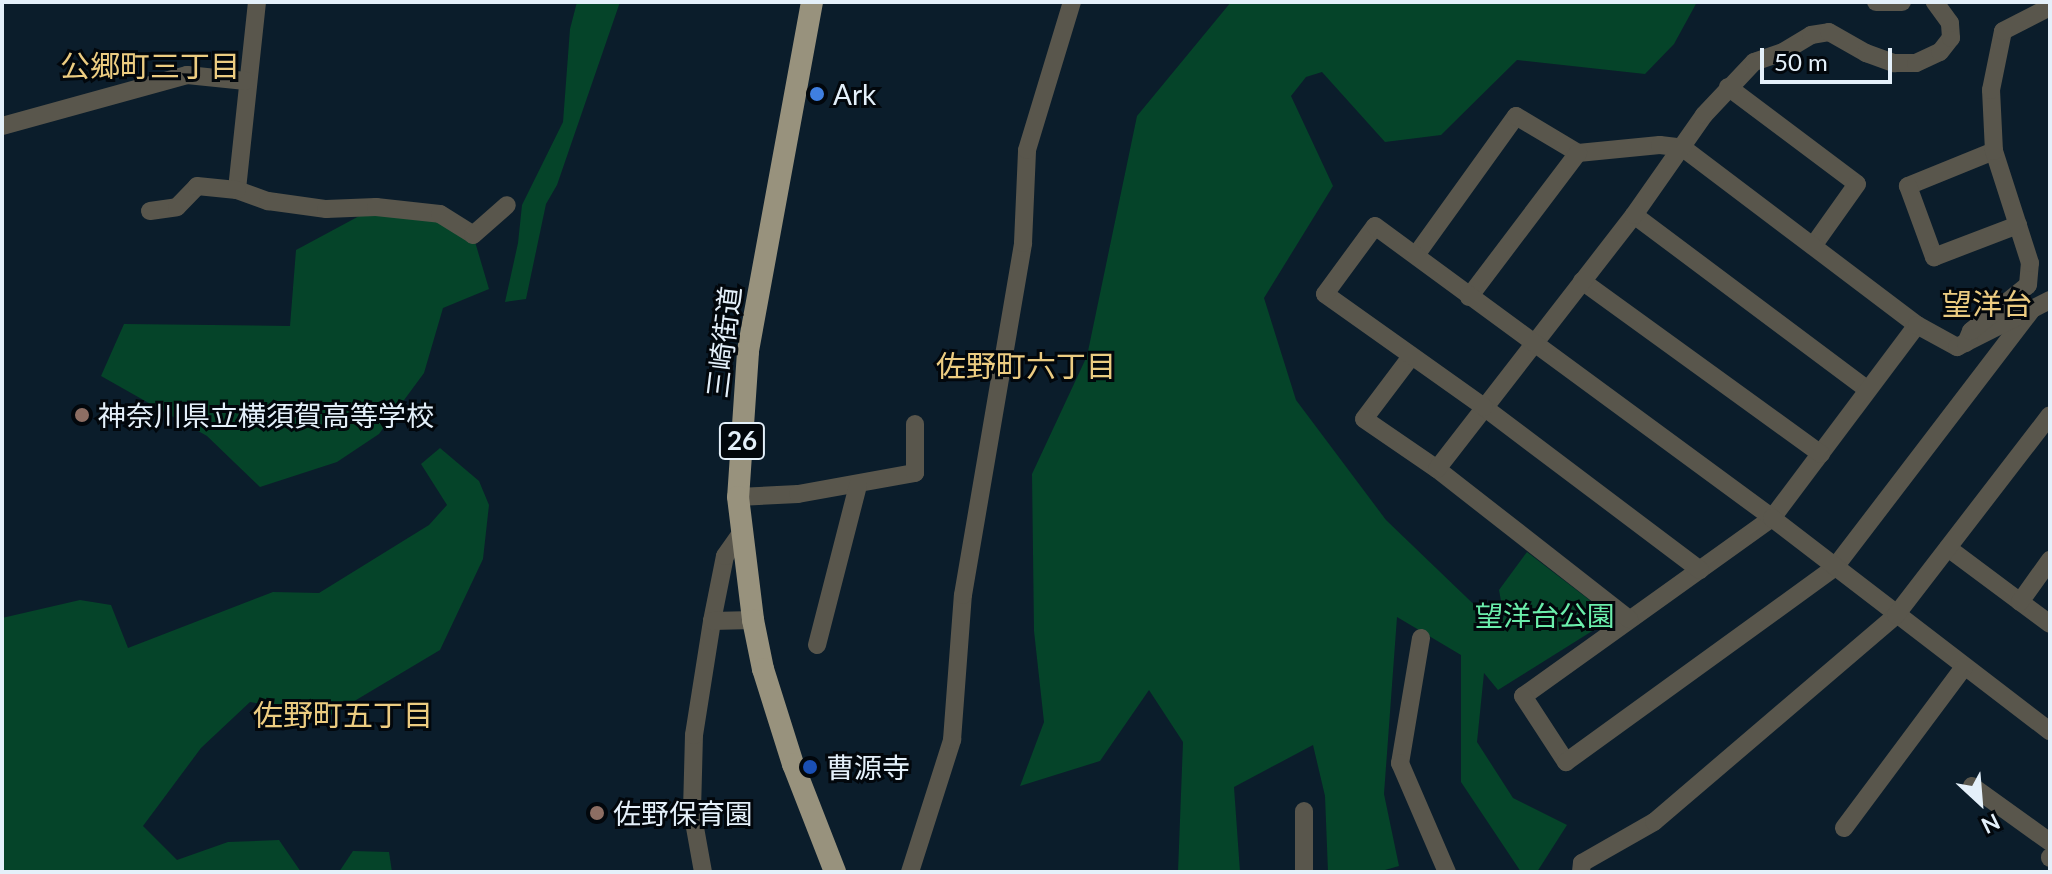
<!DOCTYPE html>
<html>
<head>
<meta charset="utf-8">
<style>
	body { margin:0 }
	#map { position:relative; width:2052px; height:874px; overflow:hidden; background:#0b1d2b; font-family:Lato,"Noto Sans JP",sans-serif }
	div>[style] { position:absolute }
	.green>* { inset:0; background:#054429 }
	.minor>* { height:18px; margin:-9px; padding:0 9px; transform-origin:9px; border-radius:9px; background:#59564c }
	.primary>* { height:22px; margin:-11px; padding:0 11px; transform-origin:11px; border-radius:11px; background:#98927d }
	.dots>* { width:22px; height:22px; translate:-50% -50%; box-sizing:border-box; border:4px solid #02070c; border-radius:50% }
	span { translate:-50% -50%; white-space:nowrap; text-align:center; line-height:1.15; -webkit-text-stroke:6px #02070c; paint-order:stroke }
	.shield-label span { padding:2px 6px; background:#02070c; border:2px solid; border-radius:6px; -webkit-text-stroke-width:0 }
	.shield-label { font-size:26px; color:#e4f0fa; font-weight:700 }
	.poi-label { font-size:28px; color:#e4f0fa }
	.left { translate:0 -50%; text-align:left }
	.street-label { font-size:28px; color:#e4f0fa }
	.park-label { font-size:28px; color:#6beeab }
	.neighbourhood-label { font-size:30px; color:#eccc81 }
	.frame { position:absolute; inset:0; border:4px solid #e4f0fa; pointer-events:none }
	.north { position:absolute; left:1940px; top:762px; width:80px; height:80px; -webkit-text-stroke:6px #02070c; paint-order:stroke; rotate:154deg; font-size:22px; font-weight:700; line-height:32px; text-align:center; color:#e4f0fa }
	.north::after { content:''; display:block; margin:auto; width:28px; height:36px; background:#e4f0fa; clip-path:polygon(50% 0,100% 100%,50% 72%,0 100%) }
	.scale { position:absolute; left:1760px; top:48px; width:132px; height:36px; box-sizing:border-box; border:4px solid #e4f0fa; border-top:0; padding-left:10px; font-size:24px; line-height:28px; white-space:nowrap; color:#e4f0fa; -webkit-text-stroke:6px #02070c; paint-order:stroke }
</style>
</head>
<body>
<div id="map">
	<div class="green">
		<div style="clip-path:polygon(577px 2px,620px 2px,557px 185px,546px 204px,526px 299px,505px 302px,518px 243px,522px 205px,563px 122px,570px 29px)"></div>
		<div style="clip-path:polygon(1231px 2px,1697px 2px,1674px 44px,1645px 74px,1517px 60px,1441px 135px,1385px 142px,1322px 72px,1306px 77px,1291px 96px,1333px 186px,1264px 298px,1296px 400px,1386px 520px,1489px 619px,1489px 628px,1504px 617px,1499px 590px,1527px 552px,1613px 618px,1498px 690px,1484px 673px,1477px 742px,1513px 798px,1567px 825px,1537px 872px,1521px 872px,1461px 782px,1461px 655px,1397px 617px,1384px 794px,1399px 866px,1378px 872px,1328px 872px,1325px 796px,1313px 745px,1234px 787px,1240px 872px,1178px 872px,1183px 742px,1149px 690px,1100px 761px,1020px 786px,1044px 722px,1034px 631px,1032px 474px,1087px 356px,1137px 116px)"></div>
		<div style="clip-path:polygon(376px 207px,440px 214px,473px 235px,489px 289px,443px 308px,424px 373px,379px 434px,337px 462px,260px 487px,207px 436px,101px 376px,124px 324px,290px 326px,296px 250px)"></div>
		<div style="clip-path:polygon(440px 448px,479px 481px,489px 505px,483px 559px,440px 650px,331px 715px,250px 702px,201px 748px,143px 826px,177px 860px,228px 842px,279px 840px,301px 872px,2px 872px,2px 618px,80px 600px,111px 605px,128px 648px,273px 592px,319px 593px,429px 525px,447px 505px,421px 464px)"></div>
		<div style="clip-path:polygon(353px 851px,389px 852px,392px 872px,339px 872px)"></div>
	</div>
	<div class="minor">
		<div style="left:257px;top:2px;width:189px;rotate:96.1deg"></div>
		<div style="left:237px;top:190px;width:33px;rotate:20deg"></div>
		<div style="left:268px;top:201px;width:59px;rotate:7.9deg"></div>
		<div style="left:326px;top:209px;width:50px;rotate:-2.3deg"></div>
		<div style="left:376px;top:207px;width:64px;rotate:6.2deg"></div>
		<div style="left:440px;top:214px;width:39px;rotate:32deg"></div>
		<div style="left:473px;top:235px;width:45px;rotate:-41.4deg"></div>
		<div style="left:1876px;top:2px;width:26px"></div>
		<div style="left:1728px;top:87px;width:161px;rotate:36.9deg"></div>
		<div style="left:1857px;top:184px;width:76px;rotate:125.4deg"></div>
		<div style="left:2px;top:126px;width:192px;rotate:-15.4deg"></div>
		<div style="left:187px;top:75px;width:59px;rotate:5.8deg"></div>
		<div style="left:1994px;top:151px;width:93px;rotate:157.9deg"></div>
		<div style="left:1908px;top:186px;width:76px;rotate:69.9deg"></div>
		<div style="left:1934px;top:257px;width:90px;rotate:-20.9deg"></div>
		<div style="left:150px;top:211px;width:27px;rotate:-8deg"></div>
		<div style="left:177px;top:207px;width:29px;rotate:-46deg"></div>
		<div style="left:197px;top:186px;width:40px;rotate:5.7deg"></div>
		<div style="left:1634px;top:215px;width:292px;rotate:36.8deg"></div>
		<div style="left:1416px;top:255px;width:171px;rotate:-54.3deg"></div>
		<div style="left:1516px;top:116px;width:72px;rotate:30.8deg"></div>
		<div style="left:1578px;top:153px;width:82px;rotate:-5.6deg"></div>
		<div style="left:1660px;top:145px;width:23px;rotate:7deg"></div>
		<div style="left:1683px;top:148px;width:293px;rotate:37.1deg"></div>
		<div style="left:1917px;top:325px;width:241px;rotate:126.9deg"></div>
		<div style="left:1772px;top:518px;width:306px;rotate:144.4deg"></div>
		<div style="left:1523px;top:696px;width:79px;rotate:56.9deg"></div>
		<div style="left:1566px;top:762px;width:332px;rotate:-35.9deg"></div>
		<div style="left:1835px;top:567px;width:326px;rotate:-52.6deg"></div>
		<div style="left:1582px;top:281px;width:295px;rotate:35.9deg"></div>
		<div style="left:1469px;top:297px;width:181px;rotate:-52.9deg"></div>
		<div style="left:1917px;top:325px;width:46px;rotate:28.8deg"></div>
		<div style="left:1957px;top:347px;width:104px;rotate:-26.8deg"></div>
		<div style="left:1966px;top:343px;width:13px;rotate:-67deg"></div>
		<div style="left:1971px;top:331px;width:73px;rotate:-38.9deg"></div>
		<div style="left:2028px;top:285px;width:22px;rotate:-85deg"></div>
		<div style="left:2030px;top:263px;width:118px;rotate:-107.8deg"></div>
		<div style="left:1994px;top:151px;width:61px;rotate:-92.8deg"></div>
		<div style="left:1991px;top:90px;width:60px;rotate:-78.5deg"></div>
		<div style="left:2003px;top:31px;width:53px;rotate:-27.1deg"></div>
		<div style="left:1410px;top:358px;width:76px;rotate:127deg"></div>
		<div style="left:1364px;top:419px;width:88px;rotate:34.4deg"></div>
		<div style="left:1437px;top:469px;width:244px;rotate:38deg"></div>
		<div style="left:1437px;top:469px;width:321px;rotate:-52.2deg"></div>
		<div style="left:1634px;top:215px;width:122px;rotate:-55deg"></div>
		<div style="left:1704px;top:115px;width:73px;rotate:-46.7deg"></div>
		<div style="left:1754px;top:62px;width:31px;rotate:-19deg"></div>
		<div style="left:1783px;top:52px;width:33px;rotate:-31deg"></div>
		<div style="left:1811px;top:35px;width:18px;rotate:-9deg"></div>
		<div style="left:1829px;top:32px;width:43px;rotate:29.6deg"></div>
		<div style="left:1866px;top:53px;width:30px;rotate:20deg"></div>
		<div style="left:1894px;top:63px;width:22px"></div>
		<div style="left:1916px;top:63px;width:26px;rotate:-25deg"></div>
		<div style="left:1940px;top:52px;width:18px;rotate:-52deg"></div>
		<div style="left:1951px;top:38px;width:15px;rotate:-94deg"></div>
		<div style="left:1950px;top:23px;width:26px;rotate:-126deg"></div>
		<div style="left:738px;top:497px;width:60px;rotate:-2.9deg"></div>
		<div style="left:798px;top:494px;width:119px;rotate:-10.2deg"></div>
		<div style="left:915px;top:473px;width:49px;rotate:-90deg"></div>
		<div style="left:1948px;top:548px;width:127px;rotate:36.7deg"></div>
		<div style="left:1700px;top:570px;width:271px;rotate:-143deg"></div>
		<div style="left:1484px;top:407px;width:195px;rotate:-144.6deg"></div>
		<div style="left:1325px;top:294px;width:84px;rotate:-53.7deg"></div>
		<div style="left:1375px;top:226px;width:493px;rotate:36.3deg"></div>
		<div style="left:1772px;top:518px;width:350px;rotate:37.5deg"></div>
		<div style="left:2020px;top:602px;width:52px;rotate:-54.5deg"></div>
		<div style="left:712px;top:621px;width:66px;rotate:-78.7deg"></div>
		<div style="left:725px;top:556px;width:28px;rotate:-55deg"></div>
		<div style="left:1421px;top:638px;width:127px;rotate:99.5deg"></div>
		<div style="left:1400px;top:763px;width:119px;rotate:66.7deg"></div>
		<div style="left:817px;top:645px;width:165px;rotate:-75.6deg"></div>
		<div style="left:1972px;top:786px;width:96px;rotate:35.7deg"></div>
		<div style="left:1304px;top:811px;width:61px;rotate:90deg"></div>
		<div style="left:1844px;top:828px;width:201px;rotate:-53.3deg"></div>
		<div style="left:2050px;top:857px;width:1px;rotate:90deg"></div>
		<div style="left:703px;top:872px;width:62px;rotate:-100.2deg"></div>
		<div style="left:692px;top:811px;width:76px;rotate:-88.5deg"></div>
		<div style="left:694px;top:735px;width:115px;rotate:-81deg"></div>
		<div style="left:712px;top:621px;width:41px;rotate:-1.4deg"></div>
		<div style="left:910px;top:872px;width:139px;rotate:-72.3deg"></div>
		<div style="left:952px;top:740px;width:145px;rotate:-85.7deg"></div>
		<div style="left:963px;top:595px;width:357px;rotate:-80.3deg"></div>
		<div style="left:1023px;top:243px;width:93px;rotate:-87.5deg"></div>
		<div style="left:1027px;top:150px;width:155px;rotate:-73.1deg"></div>
		<div style="left:1581px;top:872px;width:9px;rotate:-84deg"></div>
		<div style="left:1582px;top:863px;width:83px;rotate:-29.7deg"></div>
		<div style="left:1654px;top:822px;width:318px;rotate:-40.5deg"></div>
		<div style="left:1896px;top:615px;width:252px;rotate:-52.4deg"></div>
	</div>
	<div class="primary">
		<div style="left:812px;top:2px;width:356px;rotate:100.4deg"></div>
		<div style="left:748px;top:352px;width:145px;rotate:93.9deg"></div>
		<div style="left:738px;top:497px;width:124px;rotate:83deg"></div>
		<div style="left:753px;top:620px;width:50px;rotate:78.5deg"></div>
		<div style="left:763px;top:669px;width:100px;rotate:72.5deg"></div>
		<div style="left:793px;top:764px;width:116px;rotate:68.7deg"></div>
	</div>
	<div class="dots">
		<div style="left:817px;top:94px;background:#3f7fe0"></div>
		<div style="left:82px;top:415px;background:#8d6e63"></div>
		<div style="left:810px;top:767px;background:#1a4fb4"></div>
		<div style="left:597px;top:813px;background:#8d6e63"></div>
	</div>
	<div class="shield-label">
		<span style="left:742px;top:441px">26</span>
	</div>
	<div class="poi-label">
		<span class="left" style="left:833px;top:94px">Ark</span>
		<span class="left" style="left:98px;top:415px">神奈川県立横須賀高等学校</span>
		<span class="left" style="left:826px;top:767px">曹源寺</span>
		<span class="left" style="left:613px;top:813px">佐野保育園</span>
	</div>
	<div class="street-label">
		<span style="left:723px;top:342px;rotate:-83deg">三崎街道</span>
	</div>
	<div class="park-label">
		<span style="left:1545px;top:615px">望洋台公園</span>
	</div>
	<div class="neighbourhood-label">
		<span style="left:150px;top:65px">公郷町三丁目</span>
		<span style="left:1987px;top:303px">望洋台</span>
		<span style="left:1026px;top:365px">佐野町六丁目</span>
		<span style="left:343px;top:714px">佐野町五丁目</span>
	</div>
	<div class="frame"></div>
	<div class="north">N</div>
	<div class="scale">50 m</div>
</div>
</body>
</html>
